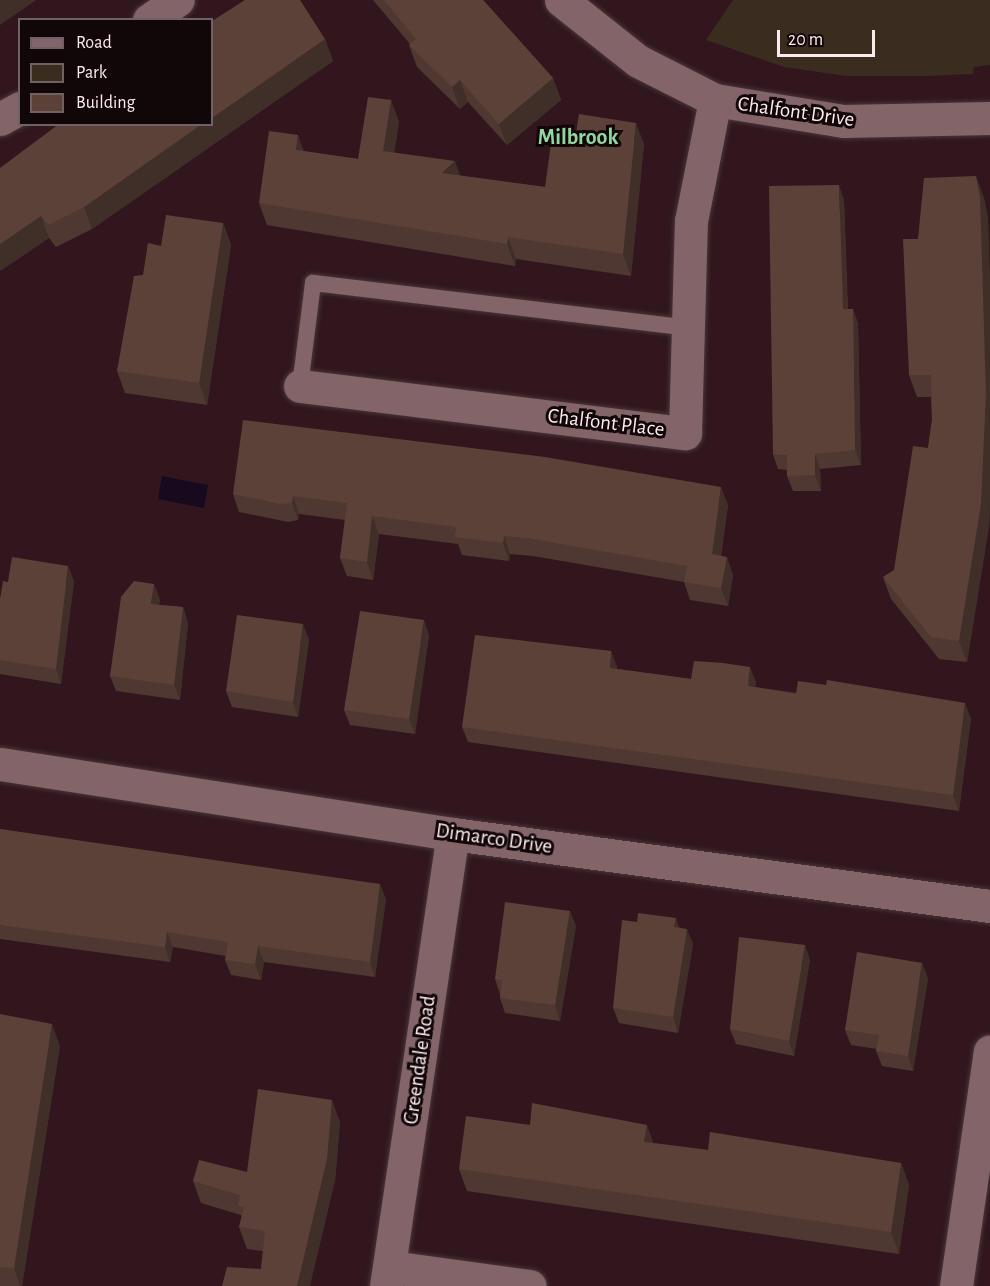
<!DOCTYPE html>
<html>
<head>
<meta charset="utf-8">
<style>
	body { margin:0 }
	#map { position:relative; width:990px; height:1286px; overflow:hidden; background:#31171d; font-family:"Alegreya Sans",sans-serif }
	div>[style] { position:absolute }
	.green>* { inset:0; background:#3a2c1e }
	.water>* { inset:0; background:#170a1f }
	.roads { filter:drop-shadow(0 0 2px #49363a) drop-shadow(0 0 2px #49363a) }
	.lane>* { height:16px; margin:-8px; padding:0 8px; transform-origin:8px; border-radius:8px; background:#836469 }
	.street>* { height:33px; margin:-16.5px; padding:0 16.5px; transform-origin:16.5px; border-radius:16.5px; background:#836469 }
	.wall>* { inset:0; background:#4f3831 }
	.shaded-wall>* { inset:0; background:#402e28 }
	.building>* { inset:0; background:#5c4139 }
	span { translate:-50% -50%; white-space:nowrap; text-align:center; line-height:1.15; -webkit-text-stroke:6px #110708; paint-order:stroke }
	.street-label { font-size:21px; color:#fceaed }
	.neighbourhood-label { font-size:22px; color:#91d5a0; font-weight:700 }
	.legend { position:absolute; left:18px; top:18px; width:195px; height:108px; box-sizing:border-box; background:#110708; border:2px solid #6f6264; margin:0; padding:8px 10px; list-style:none; font-size:18px; color:#fceaed }
	.legend li { display:flex; align-items:center; gap:12px; height:30px }
	.legend b { width:30px; border:2px solid #6f6264 }
	.scale { position:absolute; left:777px; top:30px; width:98px; height:27px; box-sizing:border-box; border:3px solid #fceaed; border-top:0; padding-left:8px; font-size:18px; line-height:21px; white-space:nowrap; color:#fceaed; -webkit-text-stroke:4px #110708; paint-order:stroke }
</style>
</head>
<body>
<div id="map">
	<div class="green">
		<div style="clip-path:polygon(733px 0,990px 0,990px 65px,974px 67px,973px 74px,929px 76px,846px 76px,784px 67px,706px 40px)"></div>
	</div>
	<div class="water">
		<div style="clip-path:polygon(162px 476px,208px 485px,204px 508px,158px 499px)"></div>
	</div>
	<div class="roads">
		<div class="lane">
			<div style="left:300px;top:386px;width:104px;rotate:-82.8deg"></div>
			<div style="left:313px;top:283px;width:378px;rotate:6.8deg"></div>
		</div>
		<div class="street">
			<div style="left:561px;top:0;width:98px;rotate:38.4deg"></div>
			<div style="left:638px;top:61px;width:86px;rotate:26.9deg"></div>
			<div style="left:715px;top:100px;width:130px;rotate:9.3deg"></div>
			<div style="left:843px;top:121px;width:147px;rotate:-1.2deg"></div>
			<div style="left:149px;top:20px;width:35px;rotate:-35deg"></div>
			<div style="left:0;top:119px;width:23px;rotate:-29deg"></div>
			<div style="left:300px;top:386px;width:388px;rotate:7deg"></div>
			<div style="left:685px;top:433px;width:212px;rotate:-88.4deg"></div>
			<div style="left:691px;top:221px;width:123px;rotate:-78.8deg"></div>
			<div style="left:0;top:764px;width:458px;rotate:8.8deg"></div>
			<div style="left:453px;top:834px;width:542px;rotate:7.64deg"></div>
			<div style="left:391px;top:1267px;width:140px;rotate:7.8deg"></div>
			<div style="left:386px;top:1286px;width:457px;rotate:-81.6deg"></div>
			<div style="left:956px;top:1286px;width:237px;rotate:-81.8deg"></div>
		</div>
	</div>
	<div class="wall">
		<div style="clip-path:polygon(373px 0,483px 0,553px 78px,561px 100px,507px 145px,468px 102px,460px 109px,417px 67px,409px 45px,410px 44px)"></div>
		<div style="clip-path:polygon(325px 39px,333px 61px,92px 229px,56px 247px,49px 238px,0 271px,0 168px)"></div>
		<div style="clip-path:polygon(391px 100px,399px 122px,394px 153px,460px 176px,545px 187px,574px 146px,644px 144px,631px 276px,516px 259px,515px 266px,267px 225px,259px 203px,304px 151px,358px 159px)"></div>
		<div style="clip-path:polygon(984px 198px,988px 219px,990px 291px,990px 500px,989px 526px,967px 662px,939px 659px,891px 599px,883px 577px,894px 570px,928px 448px,932px 420px,931px 397px,917px 397px,909px 375px,918px 239px)"></div>
		<div style="clip-path:polygon(844px 200px,848px 309px,853px 309px,858px 324px,861px 465px,820px 469px,821px 491px,793px 491px,787px 476px,787px 470px,778px 469px,773px 454px)"></div>
		<div style="clip-path:polygon(223px 223px,231px 245px,207px 405px,125px 393px,117px 371px,143px 275px,161px 246px)"></div>
		<div style="clip-path:polygon(233px 494px,728px 505px,721px 556px,733px 575px,728px 606px,690px 600px,684px 582px,533px 556px,510px 554px,509px 561px,462px 555px,458px 544px,379px 534px,373px 580px,347px 576px,340px 558px,345px 520px,299px 514px,298px 520px,288px 522px,239px 512px)"></div>
		<div style="clip-path:polygon(74px 581px,61px 684px,0 674px,0 599px,8px 582px)"></div>
		<div style="clip-path:polygon(160px 599px,159px 605px,183px 607px,188px 623px,180px 700px,116px 691px,110px 676px)"></div>
		<div style="clip-path:polygon(429px 635px,415px 734px,350px 725px,344px 710px)"></div>
		<div style="clip-path:polygon(309px 640px,298px 717px,232px 707px,226px 691px)"></div>
		<div style="clip-path:polygon(611px 651px,617px 667px,617px 669px,691px 679px,756px 682px,755px 687px,971px 718px,959px 811px,468px 742px,462px 727px)"></div>
		<div style="clip-path:polygon(0 829px,386px 899px,375px 977px,264px 962px,261px 980px,231px 975px,225px 960px,226px 956px,173px 947px,170px 962px,0 939px)"></div>
		<div style="clip-path:polygon(576px 926px,560px 1021px,505px 1013px,500px 998px,500px 994px,495px 979px)"></div>
		<div style="clip-path:polygon(679px 927px,693px 944px,678px 1033px,619px 1023px,613px 1008px)"></div>
		<div style="clip-path:polygon(810px 960px,794px 1056px,736px 1044px,730px 1029px)"></div>
		<div style="clip-path:polygon(928px 978px,913px 1071px,882px 1066px,876px 1051px,877px 1049px,851px 1045px,845px 1030px)"></div>
		<div style="clip-path:polygon(0 1014px,60px 1046px,22px 1286px,0 1286px)"></div>
		<div style="clip-path:polygon(340px 1122px,335px 1181px,261px 1269px,263px 1251px,247px 1249px,239px 1227px,242px 1217px,241px 1215px,201px 1203px,193px 1181px,247px 1172px)"></div>
		<div style="clip-path:polygon(654px 1143px,708px 1150px,901px 1163px,909px 1185px,899px 1254px,467px 1191px,459px 1169px)"></div>
	</div>
	<div class="shaded-wall">
		<div style="clip-path:polygon(0 0,36px 0,0 25px)"></div>
		<div style="clip-path:polygon(325px 39px,333px 61px,92px 229px,84px 207px,202px 124px,212px 124px,212px 118px)"></div>
		<div style="clip-path:polygon(553px 78px,561px 100px,507px 145px,499px 124px)"></div>
		<div style="clip-path:polygon(460px 80px,468px 102px,460px 109px,452px 87px)"></div>
		<div style="clip-path:polygon(391px 100px,399px 122px,391px 173px,383px 151px)"></div>
		<div style="clip-path:polygon(636px 123px,644px 144px,631px 276px,623px 254px)"></div>
		<div style="clip-path:polygon(298px 135px,306px 157px,296px 150px)"></div>
		<div style="clip-path:polygon(455px 161px,463px 183px,442px 173px)"></div>
		<div style="clip-path:polygon(976px 176px,984px 198px,988px 219px,990px 291px,990px 500px,989px 526px,967px 662px,959px 641px)"></div>
		<div style="clip-path:polygon(839px 185px,844px 200px,848px 324px,843px 309px)"></div>
		<div style="clip-path:polygon(41px 216px,49px 238px,0 271px,0 244px)"></div>
		<div style="clip-path:polygon(223px 223px,231px 245px,207px 405px,199px 383px)"></div>
		<div style="clip-path:polygon(508px 237px,516px 259px,515px 266px,507px 244px)"></div>
		<div style="clip-path:polygon(853px 309px,858px 324px,861px 465px,855px 450px)"></div>
		<div style="clip-path:polygon(815px 454px,820px 469px,821px 491px,815px 475px)"></div>
		<div style="clip-path:polygon(721px 487px,728px 505px,718px 572px,712px 554px)"></div>
		<div style="clip-path:polygon(293px 496px,299px 514px,298px 520px,292px 503px)"></div>
		<div style="clip-path:polygon(372px 516px,379px 534px,373px 580px,367px 562px)"></div>
		<div style="clip-path:polygon(504px 536px,510px 554px,509px 561px,503px 543px)"></div>
		<div style="clip-path:polygon(727px 557px,733px 575px,728px 606px,721px 588px)"></div>
		<div style="clip-path:polygon(68px 566px,74px 581px,61px 684px,56px 669px)"></div>
		<div style="clip-path:polygon(154px 584px,160px 599px,157px 619px,151px 604px)"></div>
		<div style="clip-path:polygon(183px 607px,188px 623px,180px 700px,174px 685px)"></div>
		<div style="clip-path:polygon(424px 620px,429px 635px,415px 734px,409px 719px)"></div>
		<div style="clip-path:polygon(303px 624px,309px 640px,298px 717px,293px 702px)"></div>
		<div style="clip-path:polygon(611px 651px,617px 667px,615px 683px,610px 668px)"></div>
		<div style="clip-path:polygon(750px 667px,756px 682px,753px 702px,748px 686px)"></div>
		<div style="clip-path:polygon(965px 703px,971px 718px,959px 811px,953px 795px)"></div>
		<div style="clip-path:polygon(380px 884px,386px 899px,375px 977px,370px 962px)"></div>
		<div style="clip-path:polygon(570px 911px,576px 926px,560px 1021px,555px 1005px)"></div>
		<div style="clip-path:polygon(676px 918px,681px 933px,674px 927px)"></div>
		<div style="clip-path:polygon(687px 929px,693px 944px,678px 1033px,673px 1017px)"></div>
		<div style="clip-path:polygon(167px 932px,173px 947px,170px 962px,165px 947px)"></div>
		<div style="clip-path:polygon(805px 945px,810px 960px,794px 1056px,789px 1041px)"></div>
		<div style="clip-path:polygon(258px 946px,264px 962px,261px 980px,255px 964px)"></div>
		<div style="clip-path:polygon(922px 963px,928px 978px,913px 1071px,908px 1056px)"></div>
		<div style="clip-path:polygon(52px 1024px,60px 1046px,22px 1286px,20px 1286px,14px 1268px)"></div>
		<div style="clip-path:polygon(332px 1100px,340px 1122px,335px 1181px,310px 1286px,297px 1286px)"></div>
		<div style="clip-path:polygon(647px 1125px,655px 1147px,644px 1142px)"></div>
		<div style="clip-path:polygon(901px 1163px,909px 1185px,899px 1254px,891px 1232px)"></div>
	</div>
	<div class="building">
		<div style="clip-path:polygon(245px 0,300px 0,325px 39px,212px 118px,212px 21px)"></div>
		<div style="clip-path:polygon(384px 0,483px 0,553px 78px,499px 124px,460px 80px,452px 87px,409px 45px,416px 39px)"></div>
		<div style="clip-path:polygon(368px 97px,391px 100px,383px 151px,455px 161px,442px 173px,545px 187px,551px 143px,574px 146px,579px 114px,636px 123px,623px 254px,508px 237px,507px 244px,259px 203px,269px 131px,298px 135px,296px 150px,358px 159px)"></div>
		<div style="clip-path:polygon(59px 124px,202px 124px,84px 207px,48px 225px,41px 216px,0 244px,0 168px)"></div>
		<div style="clip-path:polygon(976px 176px,980px 197px,986px 394px,981px 504px,959px 641px,931px 637px,883px 577px,894px 570px,913px 446px,928px 448px,932px 420px,931px 375px,909px 375px,903px 239px,918px 239px,924px 178px)"></div>
		<div style="clip-path:polygon(839px 185px,843px 309px,853px 309px,855px 450px,815px 454px,815px 475px,787px 476px,787px 455px,773px 454px,769px 186px)"></div>
		<div style="clip-path:polygon(166px 215px,223px 223px,199px 383px,117px 371px,134px 276px,143px 275px,148px 243px,161px 246px)"></div>
		<div style="clip-path:polygon(243px 420px,545px 457px,721px 487px,712px 554px,727px 557px,721px 588px,684px 582px,687px 566px,527px 538px,504px 536px,503px 543px,455px 537px,456px 527px,372px 516px,367px 562px,340px 558px,347px 503px,293px 496px,292px 503px,281px 504px,233px 494px)"></div>
		<div style="clip-path:polygon(12px 557px,68px 566px,56px 669px,0 660px,0 599px,3px 581px,8px 582px)"></div>
		<div style="clip-path:polygon(134px 581px,154px 584px,151px 604px,183px 607px,174px 685px,110px 676px,121px 597px)"></div>
		<div style="clip-path:polygon(360px 611px,424px 620px,409px 719px,344px 710px)"></div>
		<div style="clip-path:polygon(237px 615px,303px 624px,293px 702px,226px 691px)"></div>
		<div style="clip-path:polygon(475px 635px,611px 651px,610px 668px,691px 679px,694px 661px,723px 663px,750px 667px,748px 686px,796px 694px,798px 681px,826px 685px,827px 680px,965px 703px,953px 795px,462px 727px)"></div>
		<div style="clip-path:polygon(0 829px,380px 884px,370px 962px,258px 946px,255px 964px,225px 960px,228px 942px,167px 932px,165px 947px,0 925px)"></div>
		<div style="clip-path:polygon(505px 902px,570px 911px,555px 1005px,500px 998px,502px 980px,495px 979px)"></div>
		<div style="clip-path:polygon(638px 913px,676px 918px,674px 927px,687px 929px,673px 1017px,613px 1008px,622px 920px,637px 922px)"></div>
		<div style="clip-path:polygon(739px 937px,805px 945px,789px 1041px,730px 1029px)"></div>
		<div style="clip-path:polygon(857px 952px,922px 963px,908px 1056px,876px 1051px,879px 1035px,845px 1030px)"></div>
		<div style="clip-path:polygon(0 1014px,52px 1024px,14px 1268px,0 1267px)"></div>
		<div style="clip-path:polygon(258px 1089px,332px 1100px,327px 1159px,297px 1286px,222px 1286px,227px 1267px,261px 1269px,265px 1231px,239px 1227px,244px 1207px,238px 1206px,240px 1195px,193px 1181px,199px 1160px,247px 1172px)"></div>
		<div style="clip-path:polygon(532px 1103px,647px 1125px,644px 1142px,708px 1150px,710px 1132px,901px 1163px,891px 1232px,459px 1169px,466px 1116px,530px 1125px)"></div>
	</div>
	<div class="street-label">
		<span style="left:796px;top:112px;rotate:8deg">Chalfont Drive</span>
		<span style="left:606px;top:423px;rotate:7deg">Chalfont Place</span>
		<span style="left:494px;top:839px;rotate:8deg">Dimarco Drive</span>
		<span style="left:420px;top:1060px;rotate:-82deg">Greendale Road</span>
	</div>
	<div class="neighbourhood-label">
		<span style="left:578px;top:138px">Milbrook</span>
	</div>
	<ul class="legend">
	<li><b style="height:8px;background:#836469"></b>Road</li>
	<li><b style="height:16px;background:#3a2c1e"></b>Park</li>
	<li><b style="height:16px;background:#5c4139"></b>Building</li>
	</ul>
	<div class="scale">20 m</div>
</div>
</body>
</html>
